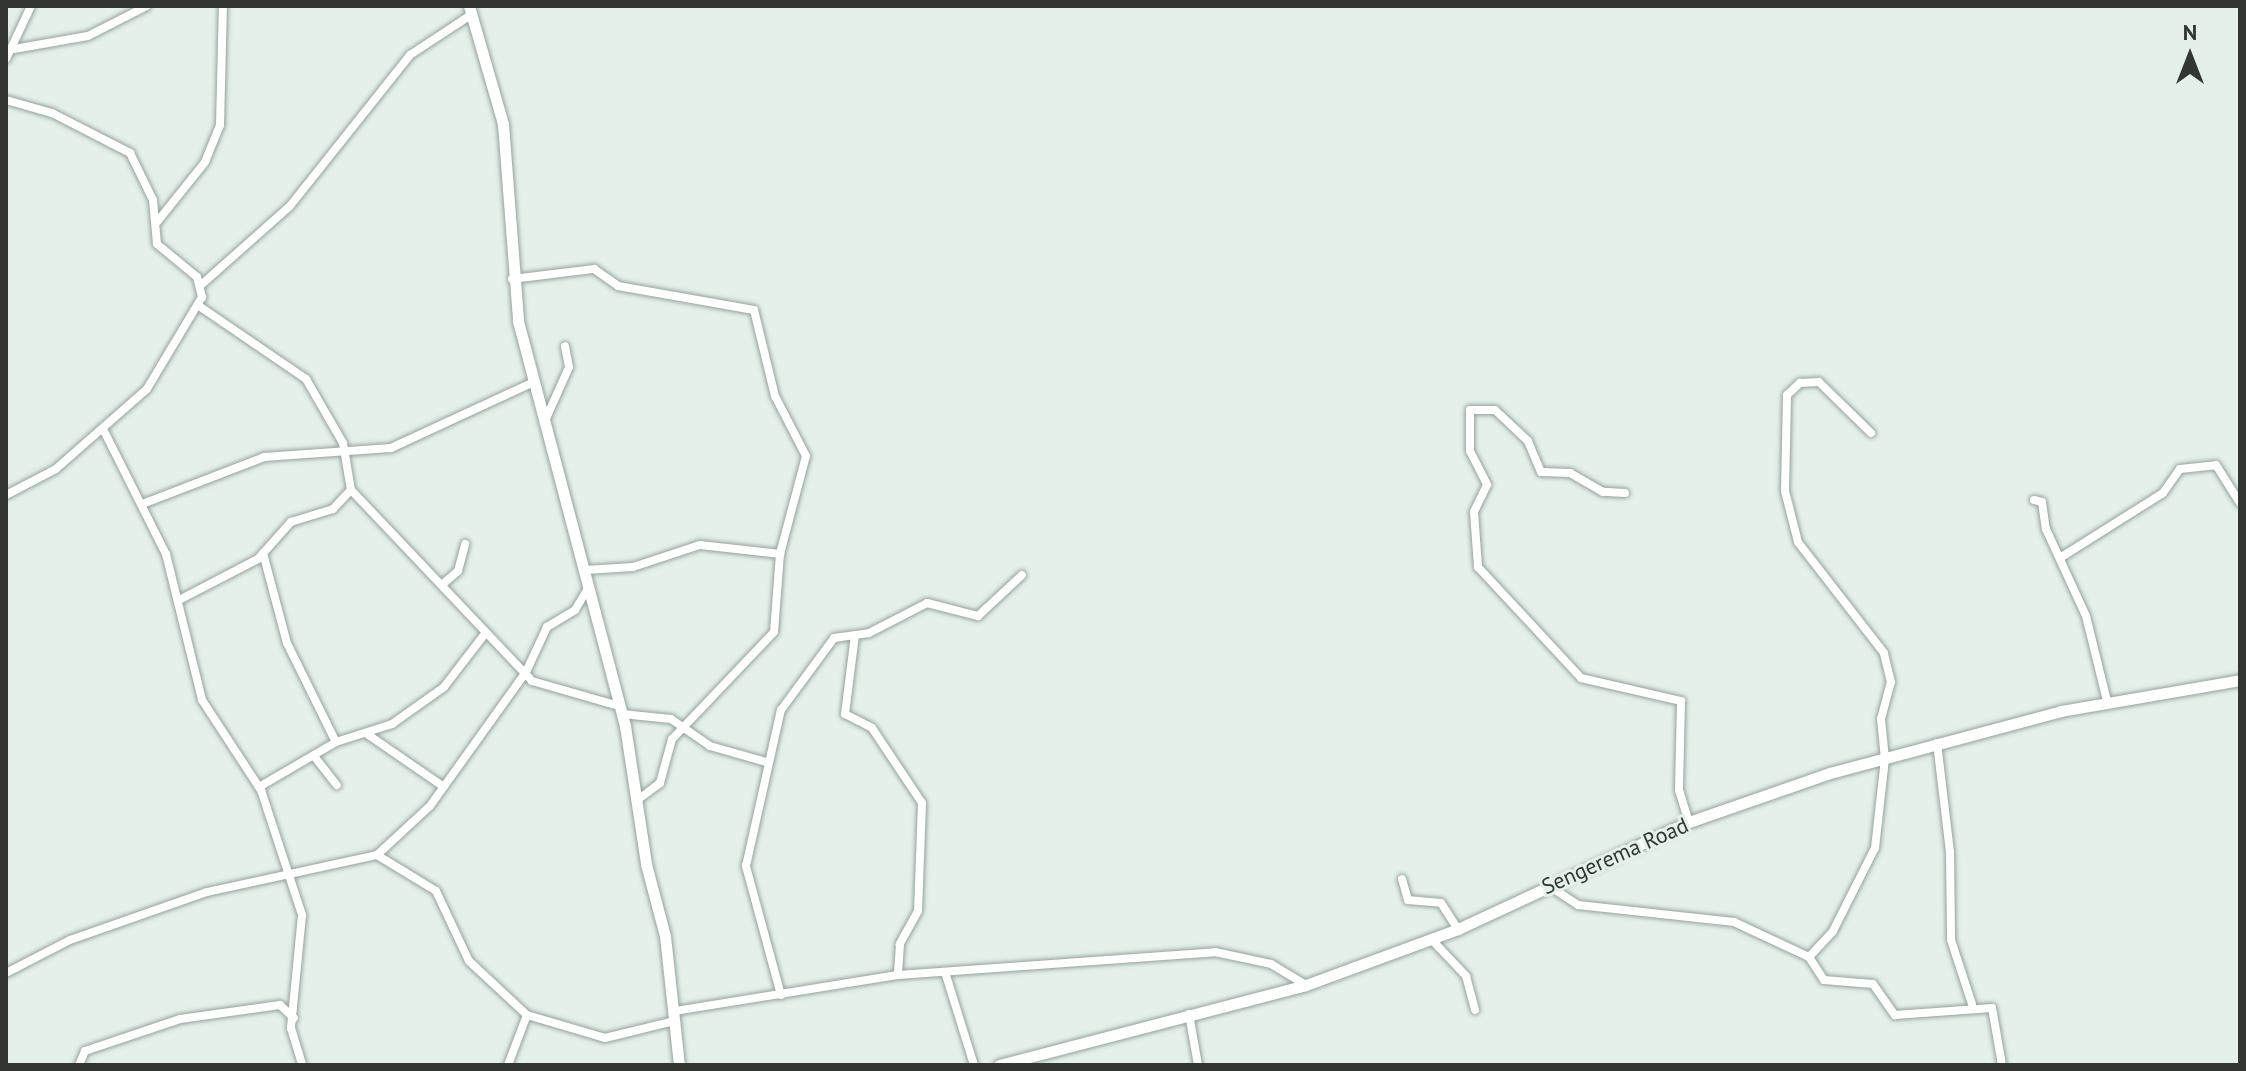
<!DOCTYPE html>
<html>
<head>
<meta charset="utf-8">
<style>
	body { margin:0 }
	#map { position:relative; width:2246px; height:1071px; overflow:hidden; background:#e4f0ea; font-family:"PT Sans",sans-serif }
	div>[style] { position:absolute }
	.roads { filter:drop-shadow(0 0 2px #96a29c) drop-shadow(0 0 2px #96a29c) }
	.street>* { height:8px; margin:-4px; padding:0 4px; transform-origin:4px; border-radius:4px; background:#fff }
	.secondary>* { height:11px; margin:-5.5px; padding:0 5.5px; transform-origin:5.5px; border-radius:5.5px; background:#fff }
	span { translate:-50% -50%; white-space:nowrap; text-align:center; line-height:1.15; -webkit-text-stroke:6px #e4f0ea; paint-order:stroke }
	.street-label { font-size:22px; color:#323734 }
	.frame { position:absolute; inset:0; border:8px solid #323734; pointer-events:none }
	.north { position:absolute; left:2150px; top:16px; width:80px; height:80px; -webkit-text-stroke:6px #e4f0ea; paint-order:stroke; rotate:0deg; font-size:22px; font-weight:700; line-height:32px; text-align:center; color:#323734 }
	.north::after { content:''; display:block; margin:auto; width:28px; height:36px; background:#323734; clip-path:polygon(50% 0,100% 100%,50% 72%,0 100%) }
</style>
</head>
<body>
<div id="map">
	<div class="roads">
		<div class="street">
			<div style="left:14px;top:49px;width:75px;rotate:-10deg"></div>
			<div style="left:88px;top:36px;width:66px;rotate:-27deg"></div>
			<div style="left:6px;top:59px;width:59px;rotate:-64.7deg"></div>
			<div style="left:6px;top:100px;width:48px;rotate:15.8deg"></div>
			<div style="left:52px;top:113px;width:88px;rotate:27.1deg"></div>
			<div style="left:130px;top:153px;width:52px;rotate:63.9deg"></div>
			<div style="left:153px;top:200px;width:44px;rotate:84.8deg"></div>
			<div style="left:157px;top:244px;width:52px;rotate:39.5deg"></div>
			<div style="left:197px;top:277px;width:21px;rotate:76deg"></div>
			<div style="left:202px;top:297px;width:107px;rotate:120.9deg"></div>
			<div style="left:147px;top:389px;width:121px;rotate:138.7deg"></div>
			<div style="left:56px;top:469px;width:56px;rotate:152.5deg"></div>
			<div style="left:157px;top:222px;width:77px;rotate:-51.3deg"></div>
			<div style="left:205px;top:162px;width:40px;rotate:-68deg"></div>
			<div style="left:220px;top:125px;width:119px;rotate:-88.6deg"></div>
			<div style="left:512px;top:279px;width:83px;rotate:-7deg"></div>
			<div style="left:594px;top:269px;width:29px;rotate:35deg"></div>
			<div style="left:618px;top:286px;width:138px;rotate:10deg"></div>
			<div style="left:754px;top:310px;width:89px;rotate:76.3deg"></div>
			<div style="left:775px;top:396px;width:68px;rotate:62.7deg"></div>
			<div style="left:806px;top:456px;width:101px;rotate:104.9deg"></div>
			<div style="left:780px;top:554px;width:78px;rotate:94.4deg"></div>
			<div style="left:774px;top:632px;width:148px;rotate:133.6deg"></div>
			<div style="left:672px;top:739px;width:46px;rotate:105.3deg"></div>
			<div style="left:660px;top:783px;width:26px;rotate:143deg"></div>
			<div style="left:201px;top:285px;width:119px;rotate:-41.6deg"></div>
			<div style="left:290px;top:206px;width:193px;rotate:-51.5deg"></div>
			<div style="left:410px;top:55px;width:73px;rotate:-33.3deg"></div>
			<div style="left:199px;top:306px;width:130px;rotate:34.3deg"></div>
			<div style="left:306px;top:379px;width:74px;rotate:60deg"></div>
			<div style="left:343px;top:443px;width:48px;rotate:80.3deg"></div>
			<div style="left:351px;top:490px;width:263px;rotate:46.5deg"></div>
			<div style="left:532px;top:681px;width:91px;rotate:16deg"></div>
			<div style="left:544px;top:423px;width:61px;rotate:-65.9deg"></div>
			<div style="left:569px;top:367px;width:21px;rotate:-101deg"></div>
			<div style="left:103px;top:429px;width:140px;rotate:63.3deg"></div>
			<div style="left:166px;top:554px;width:150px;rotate:76.1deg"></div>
			<div style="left:202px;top:700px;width:108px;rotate:56.8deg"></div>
			<div style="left:261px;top:790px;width:132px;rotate:71.8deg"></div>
			<div style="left:302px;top:915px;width:114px;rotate:95.6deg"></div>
			<div style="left:291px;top:1028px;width:39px;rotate:73deg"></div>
			<div style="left:1625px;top:493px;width:22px;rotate:-177deg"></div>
			<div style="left:1603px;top:492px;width:38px;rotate:-150deg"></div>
			<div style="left:1570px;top:473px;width:29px;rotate:-178deg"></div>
			<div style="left:1541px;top:472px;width:34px;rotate:-113deg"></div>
			<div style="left:1528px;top:441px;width:45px;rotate:-136.8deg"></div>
			<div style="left:1495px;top:410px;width:25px;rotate:180deg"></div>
			<div style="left:1470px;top:410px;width:41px;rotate:90deg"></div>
			<div style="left:1470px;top:451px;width:38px;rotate:63deg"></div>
			<div style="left:1487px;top:485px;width:30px;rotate:116deg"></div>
			<div style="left:1474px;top:512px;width:55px;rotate:85.8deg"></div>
			<div style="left:1478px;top:567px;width:151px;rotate:47.1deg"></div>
			<div style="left:1581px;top:678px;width:103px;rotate:13deg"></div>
			<div style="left:1681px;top:701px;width:89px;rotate:91.3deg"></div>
			<div style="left:1679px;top:790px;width:34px;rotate:73deg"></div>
			<div style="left:2034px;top:500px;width:8px;rotate:14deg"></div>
			<div style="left:2042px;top:502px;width:27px;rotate:82deg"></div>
			<div style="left:2046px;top:529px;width:96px;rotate:65.3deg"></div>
			<div style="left:2086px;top:616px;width:88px;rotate:76.1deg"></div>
			<div style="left:145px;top:503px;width:128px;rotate:-21.1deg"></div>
			<div style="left:264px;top:457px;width:127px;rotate:-4.1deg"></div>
			<div style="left:391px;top:448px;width:157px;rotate:-24.8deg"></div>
			<div style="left:263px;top:553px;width:93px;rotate:75.1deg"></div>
			<div style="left:287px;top:643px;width:110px;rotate:63.7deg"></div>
			<div style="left:2063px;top:556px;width:118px;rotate:-32.2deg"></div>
			<div style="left:2163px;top:493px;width:29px;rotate:-55deg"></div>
			<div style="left:2180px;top:469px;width:36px;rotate:-6deg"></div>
			<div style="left:2216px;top:465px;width:45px;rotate:57.7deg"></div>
			<div style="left:585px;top:570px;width:48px;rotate:-3.6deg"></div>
			<div style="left:633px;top:567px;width:71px;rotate:-18.2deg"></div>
			<div style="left:700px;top:545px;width:81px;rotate:6.4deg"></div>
			<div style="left:443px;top:584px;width:20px;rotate:-41deg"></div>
			<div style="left:458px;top:571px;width:28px;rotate:-75deg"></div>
			<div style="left:181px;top:599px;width:87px;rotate:-27.5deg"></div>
			<div style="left:258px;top:559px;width:50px;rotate:-48.3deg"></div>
			<div style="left:291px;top:522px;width:44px;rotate:-17.2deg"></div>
			<div style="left:333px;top:509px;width:26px;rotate:-47deg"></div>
			<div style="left:855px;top:635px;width:80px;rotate:97.2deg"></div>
			<div style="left:845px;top:714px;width:30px;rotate:27deg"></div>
			<div style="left:872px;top:728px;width:90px;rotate:56.3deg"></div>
			<div style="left:922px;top:803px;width:108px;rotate:92.1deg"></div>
			<div style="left:918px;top:911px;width:38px;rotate:119deg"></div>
			<div style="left:900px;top:944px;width:31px;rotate:94deg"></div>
			<div style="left:622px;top:714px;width:49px;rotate:5.8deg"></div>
			<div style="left:671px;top:719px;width:47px;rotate:34.7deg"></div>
			<div style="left:710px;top:746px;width:58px;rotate:15.9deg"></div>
			<div style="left:367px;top:734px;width:93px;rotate:34.5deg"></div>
			<div style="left:1937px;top:743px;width:110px;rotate:83.2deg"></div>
			<div style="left:1950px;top:852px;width:88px;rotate:89.3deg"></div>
			<div style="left:1951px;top:940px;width:67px;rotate:71.8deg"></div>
			<div style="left:314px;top:756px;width:37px;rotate:52deg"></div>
			<div style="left:259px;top:787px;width:89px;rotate:-30.3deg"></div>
			<div style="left:336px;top:742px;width:59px;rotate:-17.8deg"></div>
			<div style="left:392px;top:724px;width:64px;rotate:-35.4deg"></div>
			<div style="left:444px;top:687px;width:66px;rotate:-52.4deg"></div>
			<div style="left:377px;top:855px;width:69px;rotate:31.4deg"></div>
			<div style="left:436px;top:891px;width:77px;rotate:64.8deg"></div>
			<div style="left:469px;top:961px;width:79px;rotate:43deg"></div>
			<div style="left:527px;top:1015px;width:81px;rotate:16.4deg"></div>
			<div style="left:605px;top:1038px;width:72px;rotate:-13.7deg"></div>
			<div style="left:1402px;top:879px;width:22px;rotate:74deg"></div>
			<div style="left:1408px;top:900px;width:33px;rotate:5deg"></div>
			<div style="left:1441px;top:903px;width:31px;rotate:57deg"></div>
			<div style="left:1549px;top:886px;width:35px;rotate:33deg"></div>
			<div style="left:1578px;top:905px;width:157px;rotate:6.2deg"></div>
			<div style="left:1734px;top:922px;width:83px;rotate:25deg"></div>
			<div style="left:1809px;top:957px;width:27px;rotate:57deg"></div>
			<div style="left:1824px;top:980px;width:49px;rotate:4.7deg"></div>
			<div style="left:1873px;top:984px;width:38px;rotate:55deg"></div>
			<div style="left:1895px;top:1015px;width:97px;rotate:-4.1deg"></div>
			<div style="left:1992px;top:1008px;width:58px;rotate:80deg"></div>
			<div style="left:1432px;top:940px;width:50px;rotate:46.6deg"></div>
			<div style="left:1466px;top:976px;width:35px;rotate:75deg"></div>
			<div style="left:1809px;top:957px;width:35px;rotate:-47deg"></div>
			<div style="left:1833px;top:931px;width:93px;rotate:-63.2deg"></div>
			<div style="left:1875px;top:848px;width:90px;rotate:-83.6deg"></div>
			<div style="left:1885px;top:759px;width:40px;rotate:-95.7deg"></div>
			<div style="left:1881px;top:719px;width:38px;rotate:-75deg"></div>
			<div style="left:1891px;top:682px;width:30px;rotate:-104deg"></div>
			<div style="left:1884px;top:653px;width:140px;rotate:-127.8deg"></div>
			<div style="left:1798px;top:542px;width:53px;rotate:-104.3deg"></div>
			<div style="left:1785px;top:491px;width:96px;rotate:-88.8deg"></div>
			<div style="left:1787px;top:395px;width:18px;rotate:-43deg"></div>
			<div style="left:1800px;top:383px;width:19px;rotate:-3deg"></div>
			<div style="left:1819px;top:382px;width:73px;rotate:44.4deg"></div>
			<div style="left:945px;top:972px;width:97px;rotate:72.7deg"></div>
			<div style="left:6px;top:973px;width:72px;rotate:-27.3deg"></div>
			<div style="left:70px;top:940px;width:145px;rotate:-19.3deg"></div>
			<div style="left:207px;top:892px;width:174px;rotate:-12.3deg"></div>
			<div style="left:377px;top:855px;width:72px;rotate:-42.8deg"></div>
			<div style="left:430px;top:806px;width:165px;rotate:-54.4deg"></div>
			<div style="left:526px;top:672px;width:50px;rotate:-65deg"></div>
			<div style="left:547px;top:627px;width:33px;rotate:-31deg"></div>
			<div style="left:575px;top:610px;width:26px;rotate:-59deg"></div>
			<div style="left:781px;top:995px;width:134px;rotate:-105.2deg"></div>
			<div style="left:746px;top:866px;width:160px;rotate:-77.4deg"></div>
			<div style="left:781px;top:710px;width:89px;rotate:-53.6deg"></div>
			<div style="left:834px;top:638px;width:35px;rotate:-8deg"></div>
			<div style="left:869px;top:633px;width:65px;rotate:-27.3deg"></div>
			<div style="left:927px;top:603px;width:53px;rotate:14.3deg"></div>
			<div style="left:978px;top:616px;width:60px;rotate:-43deg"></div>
			<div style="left:675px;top:1011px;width:226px;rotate:-9.2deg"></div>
			<div style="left:898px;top:975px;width:318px;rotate:-4.1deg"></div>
			<div style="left:1215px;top:952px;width:57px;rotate:12.1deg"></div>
			<div style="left:1271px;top:964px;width:41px;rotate:31deg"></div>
			<div style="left:1189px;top:1014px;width:52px;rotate:80deg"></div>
			<div style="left:79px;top:1065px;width:15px;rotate:-67deg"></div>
			<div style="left:85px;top:1051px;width:100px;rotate:-18.6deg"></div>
			<div style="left:180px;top:1019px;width:101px;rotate:-8deg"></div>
			<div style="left:280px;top:1005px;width:19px;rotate:43deg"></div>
			<div style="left:508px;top:1065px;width:53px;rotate:-69.2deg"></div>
		</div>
		<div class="secondary">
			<div style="left:469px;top:6px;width:123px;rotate:73.9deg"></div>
			<div style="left:503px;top:124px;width:198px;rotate:85.6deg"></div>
			<div style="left:518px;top:321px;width:419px;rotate:75.2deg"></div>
			<div style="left:625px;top:726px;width:140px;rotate:81.3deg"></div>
			<div style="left:646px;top:864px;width:74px;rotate:75.2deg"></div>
			<div style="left:665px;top:936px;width:130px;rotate:83.8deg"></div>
			<div style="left:999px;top:1065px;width:317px;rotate:-14.6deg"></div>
			<div style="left:1306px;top:985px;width:162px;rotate:-20.2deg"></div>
			<div style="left:1458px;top:929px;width:255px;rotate:-24.9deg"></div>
			<div style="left:1689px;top:822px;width:149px;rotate:-19.2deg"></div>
			<div style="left:1830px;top:773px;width:239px;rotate:-15deg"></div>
			<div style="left:2061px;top:711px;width:182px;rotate:-9.8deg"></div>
		</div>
	</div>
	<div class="street-label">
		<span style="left:1615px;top:856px;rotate:-24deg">Sengerema Road</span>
	</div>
	<div class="frame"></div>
	<div class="north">N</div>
</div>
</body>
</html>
